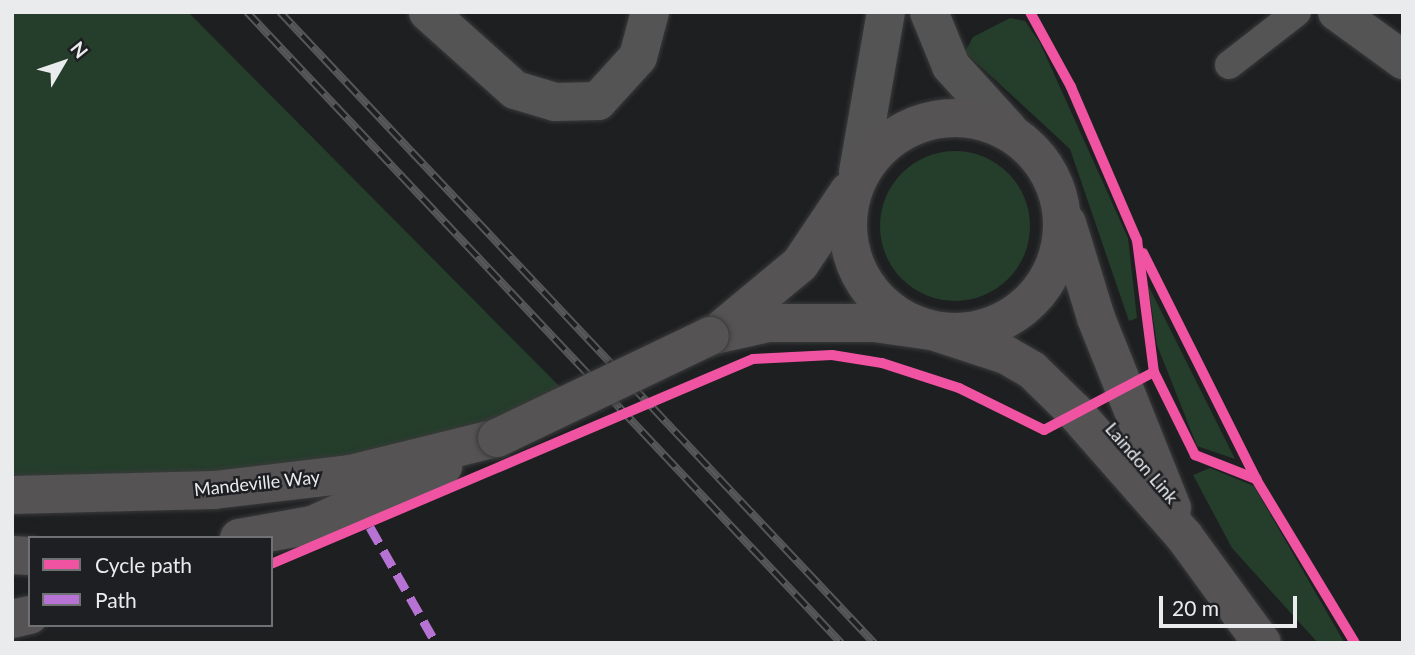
<!DOCTYPE html>
<html>
<head>
<meta charset="utf-8">
<style>
	body { margin:0 }
	#map { position:relative; width:1415px; height:655px; overflow:hidden; background:#1e1f21; font-family:Lato,sans-serif }
	div>[style] { position:absolute }
	.green>* { inset:0; background:#253d2b }
	.round { border-radius:50% }
	.roads { filter:drop-shadow(0 0 2px #393a3b) drop-shadow(0 0 2px #393a3b) }
	.service>* { height:28px; margin:-14px; padding:0 14px; transform-origin:14px; border-radius:14px; background:#545455 }
	.minor>* { height:38px; margin:-19px; padding:0 19px; transform-origin:19px; border-radius:19px; background:#545455 }
	.tertiary>* { height:38px; margin:-19px; padding:0 19px; transform-origin:19px; border-radius:19px; background:#545455 }
	.secondary>* { height:38px; margin:-19px; padding:0 19px; transform-origin:19px; border-radius:19px; background:#565354 }
	.secondary>.ring { margin:-19px; padding:0; box-sizing:content-box; background:none; border:38px solid #565354; border-radius:50% }
	.rail>* { height:8px; margin-top:-4px; transform-origin:0; background:repeating-linear-gradient(90deg,#1d1f22 0 16px,#575758 0 32px); box-sizing:border-box; border-block:2px solid #575758 }
	.bridges { filter:drop-shadow(0 0 2px #393a3b) drop-shadow(0 0 2px #393a3b) }
	.secondary-bridge>* { height:38px; margin:-19px; padding:0 19px; transform-origin:19px; border-radius:19px; background:#565354 }
	.quiet>* { height:9px; margin-top:-4.5px; transform-origin:0; background:repeating-linear-gradient(90deg,#b673d3 0 18px,transparent 0 27px) }
	.cycleway>* { height:10px; margin:-5px; padding:0 5px; transform-origin:5px; border-radius:5px; background:#f153a3 }
	span { translate:-50% -50%; white-space:nowrap; text-align:center; line-height:1.15; -webkit-text-stroke:5px #1d1f22; paint-order:stroke }
	.street-label { font-size:18px; color:#eaebed }
	.frame { position:absolute; inset:0; border:14px solid #eaebed; pointer-events:none }
	.legend { position:absolute; left:28px; top:536px; width:245px; height:91px; box-sizing:border-box; background:#1d1f22; border:2px solid #6f7173; margin:0; padding:9px 12px; list-style:none; font-size:21px; color:#eaebed }
	.legend li { display:flex; align-items:center; gap:14px; height:35px }
	.legend b { width:35px; border:2px solid #6f7173 }
	.north { position:absolute; left:28px; top:28px; width:70px; height:70px; -webkit-text-stroke:5px #1d1f22; paint-order:stroke; rotate:51deg; font-size:19px; font-weight:700; line-height:28px; text-align:center; color:#eaebed }
	.north::after { content:''; display:block; margin:auto; width:24px; height:32px; background:#eaebed; clip-path:polygon(50% 0,100% 100%,50% 72%,0 100%) }
	.scale { position:absolute; left:1159px; top:596px; width:138px; height:32px; box-sizing:border-box; border:4px solid #eaebed; border-top:0; padding-left:9px; font-size:21px; line-height:24px; white-space:nowrap; color:#eaebed; -webkit-text-stroke:5px #1d1f22; paint-order:stroke }
</style>
</head>
<body>
<div id="map">
	<div class="green">
		<div style="clip-path:polygon(12px 12px,188px 12px,573px 400px,497px 438px,12px 495px)"></div>
		<div style="clip-path:polygon(1010px 18px,1025px 21px,1040px 43px,1128px 238px,1137px 318px,1129px 321px,1070px 149px,965px 52px,973px 37px)"></div>
		<div class="round" style="left:880px;top:151px;width:150px;height:150px"></div>
		<div style="clip-path:polygon(1148px 285px,1235px 459px,1197px 446px,1157px 345px)"></div>
		<div style="clip-path:polygon(1210px 468px,1254px 486px,1344px 642px,1318px 643px,1232px 548px,1193px 475px)"></div>
	</div>
	<div class="roads">
		<div class="service">
			<div style="left:1229px;top:65px;width:86px;rotate:-37.9deg"></div>
		</div>
		<div class="minor">
			<div style="left:428px;top:12px;width:117px;rotate:41.9deg"></div>
			<div style="left:515px;top:90px;width:42px;rotate:16.7deg"></div>
			<div style="left:555px;top:102px;width:43px;rotate:-1.3deg"></div>
			<div style="left:598px;top:101px;width:59px;rotate:-47.7deg"></div>
			<div style="left:638px;top:57px;width:47px;rotate:-75.1deg"></div>
			<div style="left:1337px;top:12px;width:82px;rotate:36deg"></div>
		</div>
		<div class="tertiary">
			<div style="left:929px;top:12px;width:58px;rotate:67.8deg"></div>
			<div style="left:951px;top:66px;width:86px;rotate:47.8deg"></div>
			<div style="left:858px;top:172px;width:162px;rotate:-80.1deg"></div>
		</div>
		<div class="secondary">
			<div class="ring" style="left:848px;top:118px;width:176px;height:176px"></div>
			<div style="left:1067px;top:223px;width:99px;rotate:73deg"></div>
			<div style="left:1096px;top:318px;width:205px;rotate:68.2deg"></div>
			<div style="left:724px;top:327px;width:99px;rotate:-39.7deg"></div>
			<div style="left:800px;top:264px;width:88px;rotate:-56.1deg"></div>
			<div style="left:710px;top:336px;width:59px;rotate:-12.6deg"></div>
			<div style="left:768px;top:323px;width:106px"></div>
			<div style="left:874px;top:323px;width:59px;rotate:7.9deg"></div>
			<div style="left:932px;top:331px;width:78px;rotate:18deg"></div>
			<div style="left:1006px;top:355px;width:30px;rotate:30deg"></div>
			<div style="left:1032px;top:370px;width:60px;rotate:44.3deg"></div>
			<div style="left:1075px;top:412px;width:165px;rotate:48.7deg"></div>
			<div style="left:1184px;top:536px;width:132px;rotate:53.9deg"></div>
			<div style="left:12px;top:495px;width:202px;rotate:-1.4deg"></div>
			<div style="left:214px;top:490px;width:138px;rotate:-6.7deg"></div>
			<div style="left:351px;top:474px;width:150px;rotate:-13.9deg"></div>
			<div style="left:239px;top:538px;width:74px;rotate:-10.1deg"></div>
			<div style="left:312px;top:525px;width:144px;rotate:-24.2deg"></div>
			<div style="left:12px;top:555px;width:18px;rotate:3deg"></div>
			<div style="left:12px;top:619px;width:18px;rotate:-13deg"></div>
		</div>
	</div>
	<div class="rail">
		<div style="left:247px;top:12px;width:867px;rotate:46.73deg"></div>
		<div style="left:280px;top:12px;width:867px;rotate:46.73deg"></div>
	</div>
	<div class="bridges">
		<div class="secondary-bridge">
			<div style="left:497px;top:438px;width:236px;rotate:-25.6deg"></div>
		</div>
	</div>
	<div class="quiet">
		<div style="left:370px;top:527px;width:133px;rotate:60.4deg"></div>
	</div>
	<div class="cycleway">
		<div style="left:1030px;top:12px;width:85px;rotate:61.3deg"></div>
		<div style="left:1071px;top:87px;width:167px;rotate:66.7deg"></div>
		<div style="left:1137px;top:240px;width:133px;rotate:82.7deg"></div>
		<div style="left:1154px;top:372px;width:93px;rotate:63.7deg"></div>
		<div style="left:1195px;top:455px;width:66px;rotate:21.5deg"></div>
		<div style="left:1256px;top:479px;width:192px;rotate:58.9deg"></div>
		<div style="left:1143px;top:253px;width:253px;rotate:63.4deg"></div>
		<div style="left:271px;top:564px;width:524px;rotate:-23.04deg"></div>
		<div style="left:753px;top:359px;width:79px;rotate:-2.9deg"></div>
		<div style="left:832px;top:355px;width:51px;rotate:9.1deg"></div>
		<div style="left:882px;top:363px;width:81px;rotate:18deg"></div>
		<div style="left:959px;top:388px;width:95px;rotate:26.3deg"></div>
		<div style="left:1044px;top:430px;width:124px;rotate:-27.8deg"></div>
	</div>
	<div class="street-label">
		<span style="left:1142px;top:463px;rotate:49deg">Laindon Link</span>
		<span style="left:257px;top:483px;rotate:-6deg">Mandeville Way</span>
	</div>
	<div class="frame"></div>
	<ul class="legend">
	<li><b style="height:9px;background:#f153a3"></b>Cycle path</li>
	<li><b style="height:9px;background:#b673d3"></b>Path</li>
	</ul>
	<div class="north">N</div>
	<div class="scale">20 m</div>
</div>
</body>
</html>
